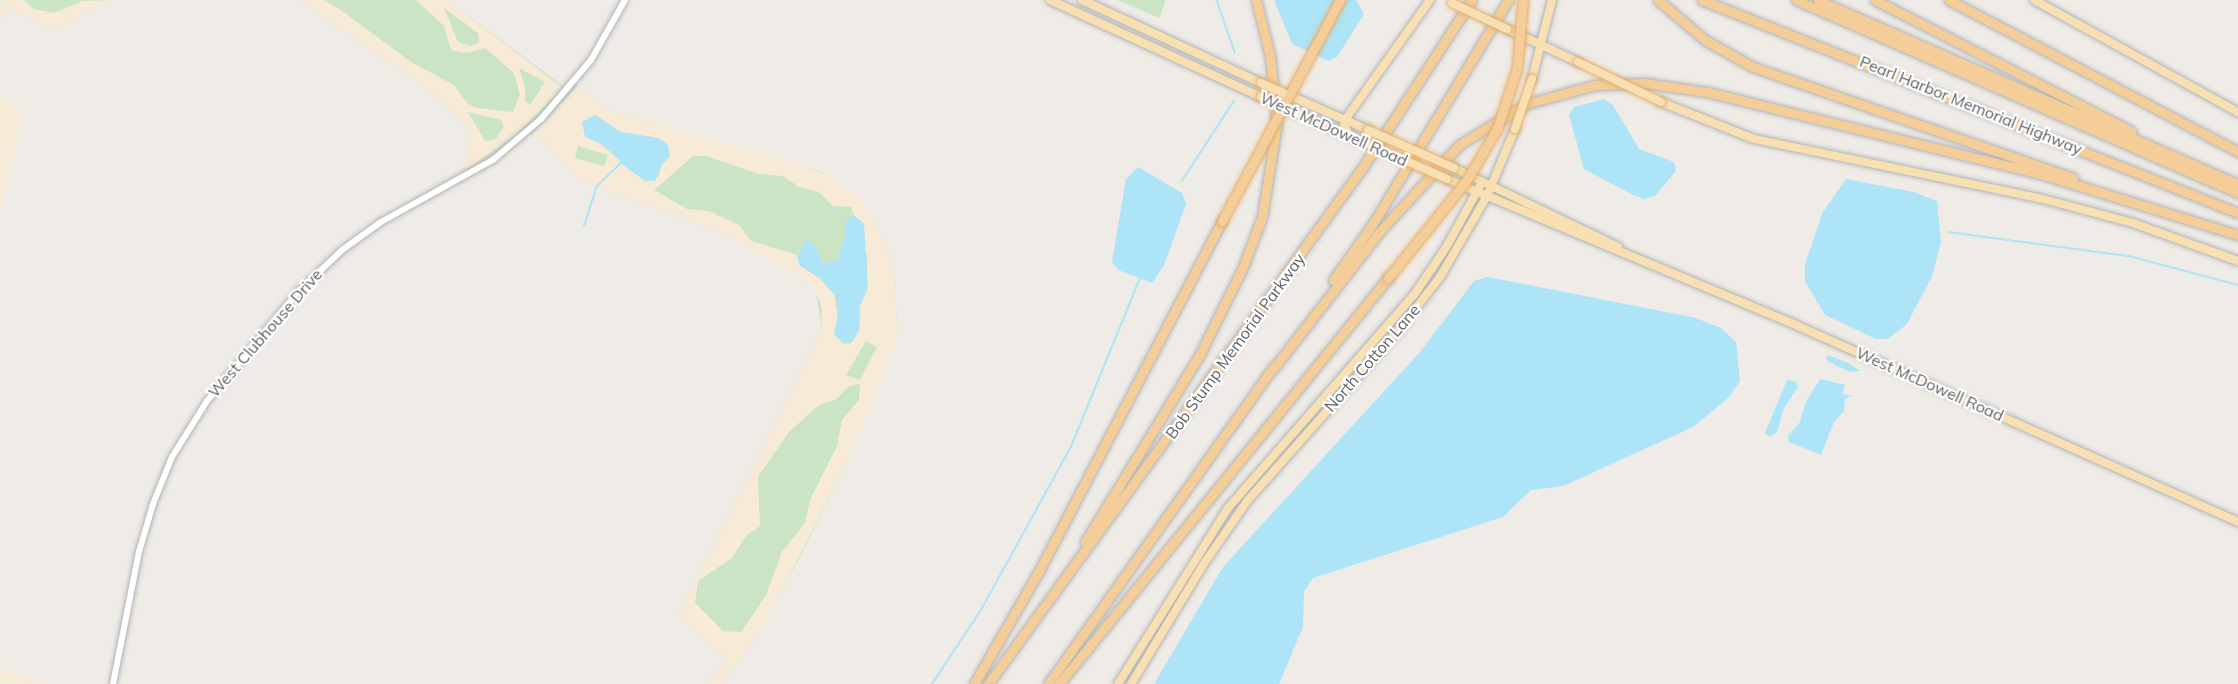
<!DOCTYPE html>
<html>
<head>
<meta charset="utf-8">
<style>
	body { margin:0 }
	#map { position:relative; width:2238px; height:684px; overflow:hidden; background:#efebe6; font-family:Mulish,sans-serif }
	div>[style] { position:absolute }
	.green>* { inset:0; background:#cae4c5 }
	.sand>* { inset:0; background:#f7ebd8 }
	.water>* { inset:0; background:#ade4f7 }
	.stream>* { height:1.5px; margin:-0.75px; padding:0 0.75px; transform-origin:0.75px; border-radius:0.75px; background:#ade4f7 }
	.roads { filter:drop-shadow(0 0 2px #b1b4b7) drop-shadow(0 0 2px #b1b4b7) }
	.minor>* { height:6px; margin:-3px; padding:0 3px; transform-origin:3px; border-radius:3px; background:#fff }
	.major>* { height:8px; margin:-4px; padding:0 4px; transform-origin:4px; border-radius:4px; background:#f8e0b2 }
	.highway>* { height:9px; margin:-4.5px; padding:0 4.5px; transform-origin:4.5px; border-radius:4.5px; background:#f4cd98 }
	.bridges { filter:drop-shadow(0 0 2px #e5ad69) drop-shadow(0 0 2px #e5ad69) }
	.major-bridge>* { height:8px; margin:-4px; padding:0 4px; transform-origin:4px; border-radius:4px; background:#f8e0b2 }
	.highway-bridge>* { height:9px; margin:-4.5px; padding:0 4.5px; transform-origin:4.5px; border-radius:4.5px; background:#f4cd98 }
	span { translate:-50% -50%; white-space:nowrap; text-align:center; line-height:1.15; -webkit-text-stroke:4.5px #fff; paint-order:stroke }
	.street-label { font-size:16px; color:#5e6265 }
</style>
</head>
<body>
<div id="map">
	<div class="green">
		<div style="clip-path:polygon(4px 0,112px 0,53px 31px,10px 7px,0 19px,0 6px)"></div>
		<div style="clip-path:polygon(298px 0,447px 0,568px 90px,574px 83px,611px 111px,817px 170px,843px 185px,874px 217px,895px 269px,897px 337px,844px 468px,797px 562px,752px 644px,721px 684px,705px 684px,727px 660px,678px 615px,822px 329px,816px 293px,807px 281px,785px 266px,725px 234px,591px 185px,573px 175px,544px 141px,527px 132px,467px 175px,464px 171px,470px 128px,423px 85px)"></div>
		<div style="clip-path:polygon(1118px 0,1166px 0,1159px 18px)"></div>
	</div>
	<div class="sand">
		<div style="clip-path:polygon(4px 0,24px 0,34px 9px,54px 13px,82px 1px,112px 0,53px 31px,10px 7px,0 19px,0 6px)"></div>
		<div style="clip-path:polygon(evenodd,298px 0,324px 0,338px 8px,411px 62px,454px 85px,467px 103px,476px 108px,513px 112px,520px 95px,514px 73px,485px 48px,467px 53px,451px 50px,444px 26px,416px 0,447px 0,563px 88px,514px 136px,464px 171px,470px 128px,423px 85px,298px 0,444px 8px,478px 33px,479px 43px,470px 46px,458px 42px,444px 8px,298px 0,519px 68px,545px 82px,530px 105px,525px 102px,525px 86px,519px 68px,298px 0,468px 112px,501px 120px,504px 126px,496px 139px,485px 141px,468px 112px)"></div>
		<div style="clip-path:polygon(evenodd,578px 86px,611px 111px,800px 164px,834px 178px,860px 198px,874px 217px,895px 269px,897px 337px,882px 379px,844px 468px,773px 607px,752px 644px,721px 684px,705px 684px,727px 660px,678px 615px,822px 329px,821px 303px,807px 281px,725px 234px,591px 185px,573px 175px,544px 141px,531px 135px,578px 86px,595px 115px,621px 132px,658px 138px,668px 145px,658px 177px,643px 179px,599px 143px,595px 115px,578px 86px,578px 146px,608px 155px,604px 166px,575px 158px,578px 146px,578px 86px,693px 156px,706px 156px,759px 174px,783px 176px,799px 187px,819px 192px,833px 206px,851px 207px,867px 256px,867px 290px,860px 304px,860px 326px,853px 341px,849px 344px,838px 317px,834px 294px,798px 255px,751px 241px,739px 225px,709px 211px,687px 209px,654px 190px,693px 156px,578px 86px,866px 341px,877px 347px,860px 380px,846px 375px,866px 341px,578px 86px,860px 384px,859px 400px,842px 420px,837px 446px,810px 500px,805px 523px,782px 552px,766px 595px,741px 632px,723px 631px,695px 603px,698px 581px,732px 558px,746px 536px,760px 526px,758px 477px,789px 432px,819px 405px,837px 399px,849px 386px,860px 384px)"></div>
		<div style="clip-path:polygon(0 95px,23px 111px,0 213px)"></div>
		<div style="clip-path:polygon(0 668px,10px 671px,48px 684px,0 682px)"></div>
	</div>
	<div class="water">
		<div style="clip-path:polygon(1274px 0,1356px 0,1364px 14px,1337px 57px,1329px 61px,1292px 44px)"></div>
		<div style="clip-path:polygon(1604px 99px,1613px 105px,1639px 149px,1674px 162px,1676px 171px,1655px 196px,1644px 199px,1633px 195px,1584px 169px,1569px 115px,1574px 107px)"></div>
		<div style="clip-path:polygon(595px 115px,621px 132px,658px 138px,668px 145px,670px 157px,660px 166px,655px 181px,645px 181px,623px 165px,606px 146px,585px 137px,582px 122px)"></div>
		<div style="clip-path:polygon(1138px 167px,1182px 193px,1186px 204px,1164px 265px,1152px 283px,1118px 270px,1112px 262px,1126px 179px)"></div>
		<div style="clip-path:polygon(1846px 179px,1914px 192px,1937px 201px,1941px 242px,1932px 276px,1907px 324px,1888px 339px,1876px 339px,1825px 315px,1805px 281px,1805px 264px,1823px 212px)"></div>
		<div style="clip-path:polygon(854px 215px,864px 224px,868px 286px,859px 309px,859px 330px,853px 341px,844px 344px,834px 334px,839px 308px,834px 294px,821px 279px,800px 266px,797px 258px,806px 240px,813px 243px,823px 263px,838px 261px,845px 235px,845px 220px)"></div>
		<div style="clip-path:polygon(1488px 277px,1696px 318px,1721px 328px,1736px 342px,1740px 381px,1728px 398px,1693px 427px,1563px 486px,1531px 490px,1503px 517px,1313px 578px,1304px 592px,1303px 627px,1279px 684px,1154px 684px,1223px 567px,1420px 352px,1474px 281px)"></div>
		<div style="clip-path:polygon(1828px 355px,1848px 363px,1860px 371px,1850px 372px,1833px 364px,1825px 359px)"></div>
		<div style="clip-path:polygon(1820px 379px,1845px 385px,1842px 394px,1853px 396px,1845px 399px,1844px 411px,1834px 422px,1821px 455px,1789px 442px,1788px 435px,1799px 424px,1806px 402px)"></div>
		<div style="clip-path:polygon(1787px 380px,1795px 381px,1798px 387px,1784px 408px,1777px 432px,1770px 437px,1765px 433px)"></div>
	</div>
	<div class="stream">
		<div style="left:1217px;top:0;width:55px;rotate:70.9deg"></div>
		<div style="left:1182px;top:181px;width:95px;rotate:-57deg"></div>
		<div style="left:584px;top:226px;width:42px;rotate:-72deg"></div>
		<div style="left:597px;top:186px;width:33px;rotate:-44deg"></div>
		<div style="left:1948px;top:232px;width:183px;rotate:7.6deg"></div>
		<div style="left:2129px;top:256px;width:113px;rotate:14.9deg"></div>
		<div style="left:932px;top:684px;width:89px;rotate:-56.5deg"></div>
		<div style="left:981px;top:610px;width:184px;rotate:-61.1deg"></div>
		<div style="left:1070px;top:449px;width:185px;rotate:-67.7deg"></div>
	</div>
	<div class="roads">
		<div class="minor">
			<div style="left:113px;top:684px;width:135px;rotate:-78.9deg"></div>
			<div style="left:139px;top:552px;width:50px;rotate:-73.7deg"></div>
			<div style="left:153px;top:504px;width:51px;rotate:-68deg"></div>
			<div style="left:172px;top:457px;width:66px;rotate:-58deg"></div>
			<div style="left:207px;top:401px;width:143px;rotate:-50.1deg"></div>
			<div style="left:299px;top:291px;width:59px;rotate:-43.6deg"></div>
			<div style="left:342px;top:250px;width:48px;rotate:-35.7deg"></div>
			<div style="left:381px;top:222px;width:129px;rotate:-29.1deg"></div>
			<div style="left:494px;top:159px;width:62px;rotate:-40.4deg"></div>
			<div style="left:541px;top:119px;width:77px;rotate:-49.7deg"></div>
			<div style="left:591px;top:60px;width:69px;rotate:-60.5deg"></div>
		</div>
		<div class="major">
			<div style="left:1050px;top:0;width:232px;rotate:24.7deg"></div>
			<div style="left:1082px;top:0;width:197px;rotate:24.9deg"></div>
			<div style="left:2034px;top:0;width:233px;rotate:28.8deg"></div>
			<div style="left:1507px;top:29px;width:78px;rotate:24.9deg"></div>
			<div style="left:1532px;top:79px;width:81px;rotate:-75.8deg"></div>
			<div style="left:1286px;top:94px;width:90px;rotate:23.7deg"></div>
			<div style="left:1661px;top:102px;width:100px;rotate:21.7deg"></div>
			<div style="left:1754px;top:139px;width:291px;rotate:11.7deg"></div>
			<div style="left:2039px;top:198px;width:97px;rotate:14.9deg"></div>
			<div style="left:2133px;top:223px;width:112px;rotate:19.9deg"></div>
			<div style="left:1287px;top:109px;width:81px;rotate:23.4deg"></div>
			<div style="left:1351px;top:137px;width:13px;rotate:-122deg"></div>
			<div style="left:1344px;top:126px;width:6px;rotate:-81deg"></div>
			<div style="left:1345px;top:120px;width:147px;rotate:-54.7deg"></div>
			<div style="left:1454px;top:168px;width:182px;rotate:25.7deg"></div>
			<div style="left:1447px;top:179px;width:381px;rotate:22.7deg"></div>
			<div style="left:1798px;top:326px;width:482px;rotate:24deg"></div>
			<div style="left:1118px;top:684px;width:208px;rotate:-58deg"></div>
			<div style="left:1228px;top:508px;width:283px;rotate:-48.9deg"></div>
			<div style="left:1414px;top:295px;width:59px;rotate:-56deg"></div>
			<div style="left:1447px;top:246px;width:73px;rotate:-61.3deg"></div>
			<div style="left:1131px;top:684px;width:143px;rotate:-58.8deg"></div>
			<div style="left:1205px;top:562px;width:75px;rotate:-55.3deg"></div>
			<div style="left:1248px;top:500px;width:226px;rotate:-48.4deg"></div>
			<div style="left:1398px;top:331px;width:68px;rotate:-52.1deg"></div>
			<div style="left:1440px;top:277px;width:94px;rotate:-59.9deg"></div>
			<div style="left:1487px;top:196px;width:73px;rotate:-67.3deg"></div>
		</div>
		<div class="highway">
			<div style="left:1658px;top:0;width:62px;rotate:40.4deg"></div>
			<div style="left:1705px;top:40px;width:55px;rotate:29.4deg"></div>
			<div style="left:1753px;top:67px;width:339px;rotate:19.1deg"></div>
			<div style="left:1702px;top:0;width:577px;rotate:21.67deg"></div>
			<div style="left:1796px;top:0;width:482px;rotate:23.6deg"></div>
			<div style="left:1818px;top:0;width:459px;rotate:23.7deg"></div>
			<div style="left:1875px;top:0;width:288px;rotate:27.1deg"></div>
			<div style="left:1949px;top:0;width:327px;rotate:27.7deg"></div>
			<div style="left:1333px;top:280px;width:67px;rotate:-54.7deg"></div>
			<div style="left:1372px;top:225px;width:263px;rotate:-58.8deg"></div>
			<div style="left:1273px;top:369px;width:175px;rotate:-52.2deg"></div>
			<div style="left:1380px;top:231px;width:117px;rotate:-47.4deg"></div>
			<div style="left:1459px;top:145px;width:79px;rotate:-31.5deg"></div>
			<div style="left:1526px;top:104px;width:72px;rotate:-15.4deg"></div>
			<div style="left:1595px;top:85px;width:50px;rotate:-2.3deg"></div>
			<div style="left:1645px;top:83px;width:63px;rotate:8.3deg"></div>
			<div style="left:1707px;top:92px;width:344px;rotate:13.8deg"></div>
			<div style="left:2041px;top:174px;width:206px;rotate:17.2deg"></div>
			<div style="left:1085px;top:542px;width:220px;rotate:-58.5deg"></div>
			<div style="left:1200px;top:354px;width:97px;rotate:-63.7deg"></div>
			<div style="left:1243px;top:267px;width:53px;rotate:-69.2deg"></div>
			<div style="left:1262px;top:217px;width:96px;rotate:-81deg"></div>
			<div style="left:1277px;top:122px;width:66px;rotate:-96.1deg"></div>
			<div style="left:1270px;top:56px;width:58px;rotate:-104deg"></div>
			<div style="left:974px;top:684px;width:133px;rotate:-60.1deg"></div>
			<div style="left:1040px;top:569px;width:393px;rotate:-62.4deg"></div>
			<div style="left:988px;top:684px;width:639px;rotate:-54.05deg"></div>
			<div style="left:1363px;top:167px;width:199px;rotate:-56.9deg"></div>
			<div style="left:1048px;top:684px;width:390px;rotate:-54.6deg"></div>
			<div style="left:1059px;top:684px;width:523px;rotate:-50.98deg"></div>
		</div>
	</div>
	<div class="bridges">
		<div class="major-bridge">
			<div style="left:1452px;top:3px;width:61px;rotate:25.3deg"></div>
			<div style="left:1578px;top:62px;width:92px;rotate:25.7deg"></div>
			<div style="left:1261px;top:83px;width:27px;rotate:24deg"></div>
			<div style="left:1261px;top:97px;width:29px;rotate:25deg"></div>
			<div style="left:1515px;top:129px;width:53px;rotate:-71.2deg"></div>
			<div style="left:1368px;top:130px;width:94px;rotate:23.8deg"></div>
			<div style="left:1361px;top:141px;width:94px;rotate:23.8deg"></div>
		</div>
		<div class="highway-bridge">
			<div style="left:1222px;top:221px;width:251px;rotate:-61.9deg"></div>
			<div style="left:1388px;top:278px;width:124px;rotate:-51.2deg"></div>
			<div style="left:1466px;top:181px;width:61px;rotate:-59.2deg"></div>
			<div style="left:1497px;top:129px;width:64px;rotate:-71.8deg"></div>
			<div style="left:1517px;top:68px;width:68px;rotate:-85deg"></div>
		</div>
	</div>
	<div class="street-label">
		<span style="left:1971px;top:105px;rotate:22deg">Pearl Harbor Memorial Highway</span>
		<span style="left:1334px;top:129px;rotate:24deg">West McDowell Road</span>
		<span style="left:265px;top:333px;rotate:-49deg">West Clubhouse Drive</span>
		<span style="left:1235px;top:346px;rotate:-54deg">Bob Stump Memorial Parkway</span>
		<span style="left:1372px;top:358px;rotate:-49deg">North Cotton Lane</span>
		<span style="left:1930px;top:384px;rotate:24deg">West McDowell Road</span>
	</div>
</div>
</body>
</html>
